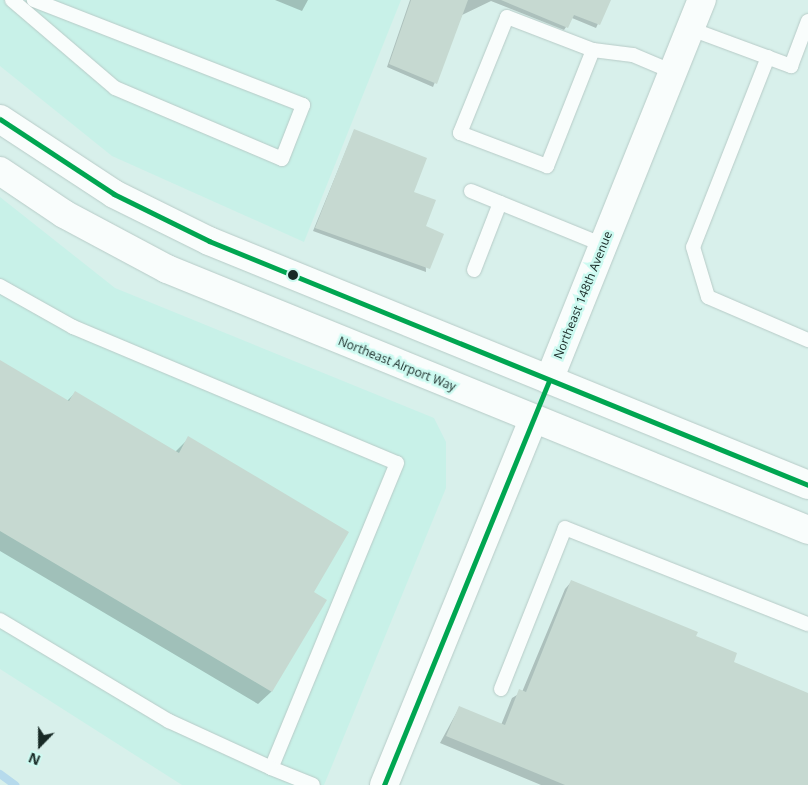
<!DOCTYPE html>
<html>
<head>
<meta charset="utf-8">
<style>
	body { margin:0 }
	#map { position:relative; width:808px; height:785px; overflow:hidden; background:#d8f0eb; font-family:"Open Sans",sans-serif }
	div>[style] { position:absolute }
	.built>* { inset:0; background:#c8f1e8 }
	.shadow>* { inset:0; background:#0003 }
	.stream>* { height:8px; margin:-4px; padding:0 4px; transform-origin:4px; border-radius:4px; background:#b6daec }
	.building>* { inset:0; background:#c6d9d1 }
	.roads { filter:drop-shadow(0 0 1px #b7cbc7) drop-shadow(0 0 1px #b7cbc7) }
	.service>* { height:14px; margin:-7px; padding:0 7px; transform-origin:7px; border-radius:7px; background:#f9fdfc }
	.tertiary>* { height:28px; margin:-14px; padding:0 14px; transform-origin:14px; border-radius:14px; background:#f9fdfc }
	.secondary>* { height:28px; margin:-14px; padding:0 14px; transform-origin:14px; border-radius:14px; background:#f9fdfc }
	.bus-1>* { height:5px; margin:-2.5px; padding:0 2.5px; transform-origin:2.5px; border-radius:2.5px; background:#00a651 }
	.dots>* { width:14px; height:14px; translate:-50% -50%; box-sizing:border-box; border:2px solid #cdfaf1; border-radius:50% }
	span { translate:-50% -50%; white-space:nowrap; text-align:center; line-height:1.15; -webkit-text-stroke:5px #cdfaf1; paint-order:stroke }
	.street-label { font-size:12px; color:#182a26 }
	.north { position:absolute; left:15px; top:720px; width:50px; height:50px; -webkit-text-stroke:4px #cdfaf1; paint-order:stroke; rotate:202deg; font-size:14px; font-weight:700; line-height:20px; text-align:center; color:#182a26 }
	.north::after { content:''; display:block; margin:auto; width:18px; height:22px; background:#182a26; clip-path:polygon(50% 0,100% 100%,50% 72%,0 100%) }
</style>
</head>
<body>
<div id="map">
	<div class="built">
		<div style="clip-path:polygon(0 0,401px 0,304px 242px,112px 156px,0 66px)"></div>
		<div style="clip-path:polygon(0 197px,115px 288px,434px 418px,446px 442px,446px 488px,324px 785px,182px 785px,0 669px)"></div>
	</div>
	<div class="shadow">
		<div style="clip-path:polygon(275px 0,308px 0,302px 11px)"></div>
		<div style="clip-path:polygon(410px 0,609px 0,596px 28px,572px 18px,564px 30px,491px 1px,462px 15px,433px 87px,387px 67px)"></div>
		<div style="clip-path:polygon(354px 131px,412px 193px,424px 227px,426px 272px,313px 231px)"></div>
		<div style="clip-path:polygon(0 361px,67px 401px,75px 393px,175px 452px,189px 438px,312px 592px,325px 601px,271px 692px,258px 704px,0 551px)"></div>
		<div style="clip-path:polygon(572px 581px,695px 637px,733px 663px,808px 694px,808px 785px,541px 785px,440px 743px,459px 708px,501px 725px,512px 698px,522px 692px,565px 589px)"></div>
	</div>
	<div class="stream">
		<div style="left:0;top:774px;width:19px;rotate:36deg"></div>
	</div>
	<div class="building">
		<div style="clip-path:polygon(411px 0,468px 0,437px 84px,389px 64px)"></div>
		<div style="clip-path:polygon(501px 0,611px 0,600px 25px,574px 15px,568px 28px)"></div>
		<div style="clip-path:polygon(354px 129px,427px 158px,414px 192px,436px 200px,426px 226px,444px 234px,430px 269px,315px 228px)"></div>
		<div style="clip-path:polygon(0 360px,69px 401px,75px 391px,179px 453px,188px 436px,349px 532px,314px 592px,327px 600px,272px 692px,0 531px)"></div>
		<div style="clip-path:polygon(571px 580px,698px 632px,696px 636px,737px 653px,734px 662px,808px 693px,808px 785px,565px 785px,446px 736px,459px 706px,505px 725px,519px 689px,526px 692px)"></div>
	</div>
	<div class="roads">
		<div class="service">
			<div style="left:12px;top:0;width:135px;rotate:40.5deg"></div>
			<div style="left:115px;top:88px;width:181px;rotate:23deg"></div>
			<div style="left:282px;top:159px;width:58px;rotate:-68.7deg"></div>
			<div style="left:303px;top:105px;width:289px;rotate:-158.7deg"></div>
			<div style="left:691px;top:29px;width:107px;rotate:20.3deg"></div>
			<div style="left:791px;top:66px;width:48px;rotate:-69.3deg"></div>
			<div style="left:593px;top:50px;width:125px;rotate:111.6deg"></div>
			<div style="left:547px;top:166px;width:93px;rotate:-159.2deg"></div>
			<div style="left:460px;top:133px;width:125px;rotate:-67.9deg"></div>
			<div style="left:507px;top:17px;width:92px;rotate:21deg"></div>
			<div style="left:593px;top:50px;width:40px;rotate:7.1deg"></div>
			<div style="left:633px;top:55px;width:43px;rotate:23deg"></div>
			<div style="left:768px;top:57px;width:204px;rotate:111.5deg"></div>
			<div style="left:693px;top:247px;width:52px;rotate:73.3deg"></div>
			<div style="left:708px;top:297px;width:109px;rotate:23.3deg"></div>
			<div style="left:471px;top:191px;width:143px;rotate:22.2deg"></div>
			<div style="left:474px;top:270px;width:72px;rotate:-68.8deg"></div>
			<div style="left:0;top:286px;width:84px;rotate:29.3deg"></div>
			<div style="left:73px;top:327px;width:351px;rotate:22.8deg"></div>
			<div style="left:397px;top:463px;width:330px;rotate:112.4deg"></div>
			<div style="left:271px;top:768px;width:45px;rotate:22deg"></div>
			<div style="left:0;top:620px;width:197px;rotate:30.9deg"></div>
			<div style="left:169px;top:721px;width:112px;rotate:24.7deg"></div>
			<div style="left:501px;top:689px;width:173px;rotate:-68.3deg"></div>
			<div style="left:565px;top:528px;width:261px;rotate:21.6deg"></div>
		</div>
		<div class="tertiary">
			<div style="left:549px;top:380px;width:410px;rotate:-68.1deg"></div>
			<div style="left:384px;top:785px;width:395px;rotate:-67.8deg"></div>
		</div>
		<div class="secondary">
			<div style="left:0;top:119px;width:136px;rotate:33.3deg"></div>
			<div style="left:114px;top:194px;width:106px;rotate:26.3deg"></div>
			<div style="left:209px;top:241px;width:647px;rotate:22.16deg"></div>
			<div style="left:0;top:171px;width:77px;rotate:33.9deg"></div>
			<div style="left:64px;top:214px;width:117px;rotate:28.1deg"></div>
			<div style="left:167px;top:269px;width:692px;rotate:22.15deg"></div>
		</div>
	</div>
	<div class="bus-1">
		<div style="left:0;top:119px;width:136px;rotate:33.3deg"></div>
		<div style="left:114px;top:194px;width:106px;rotate:26.3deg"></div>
		<div style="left:209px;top:241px;width:647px;rotate:22.16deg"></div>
		<div style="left:384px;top:785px;width:437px;rotate:-67.8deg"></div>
	</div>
	<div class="dots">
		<div style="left:293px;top:275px;background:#182a26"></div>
	</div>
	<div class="street-label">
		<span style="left:583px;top:295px;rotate:-68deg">Northeast 148th Avenue</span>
		<span style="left:397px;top:364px;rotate:22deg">Northeast Airport Way</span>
	</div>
	<div class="north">N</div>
</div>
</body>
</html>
